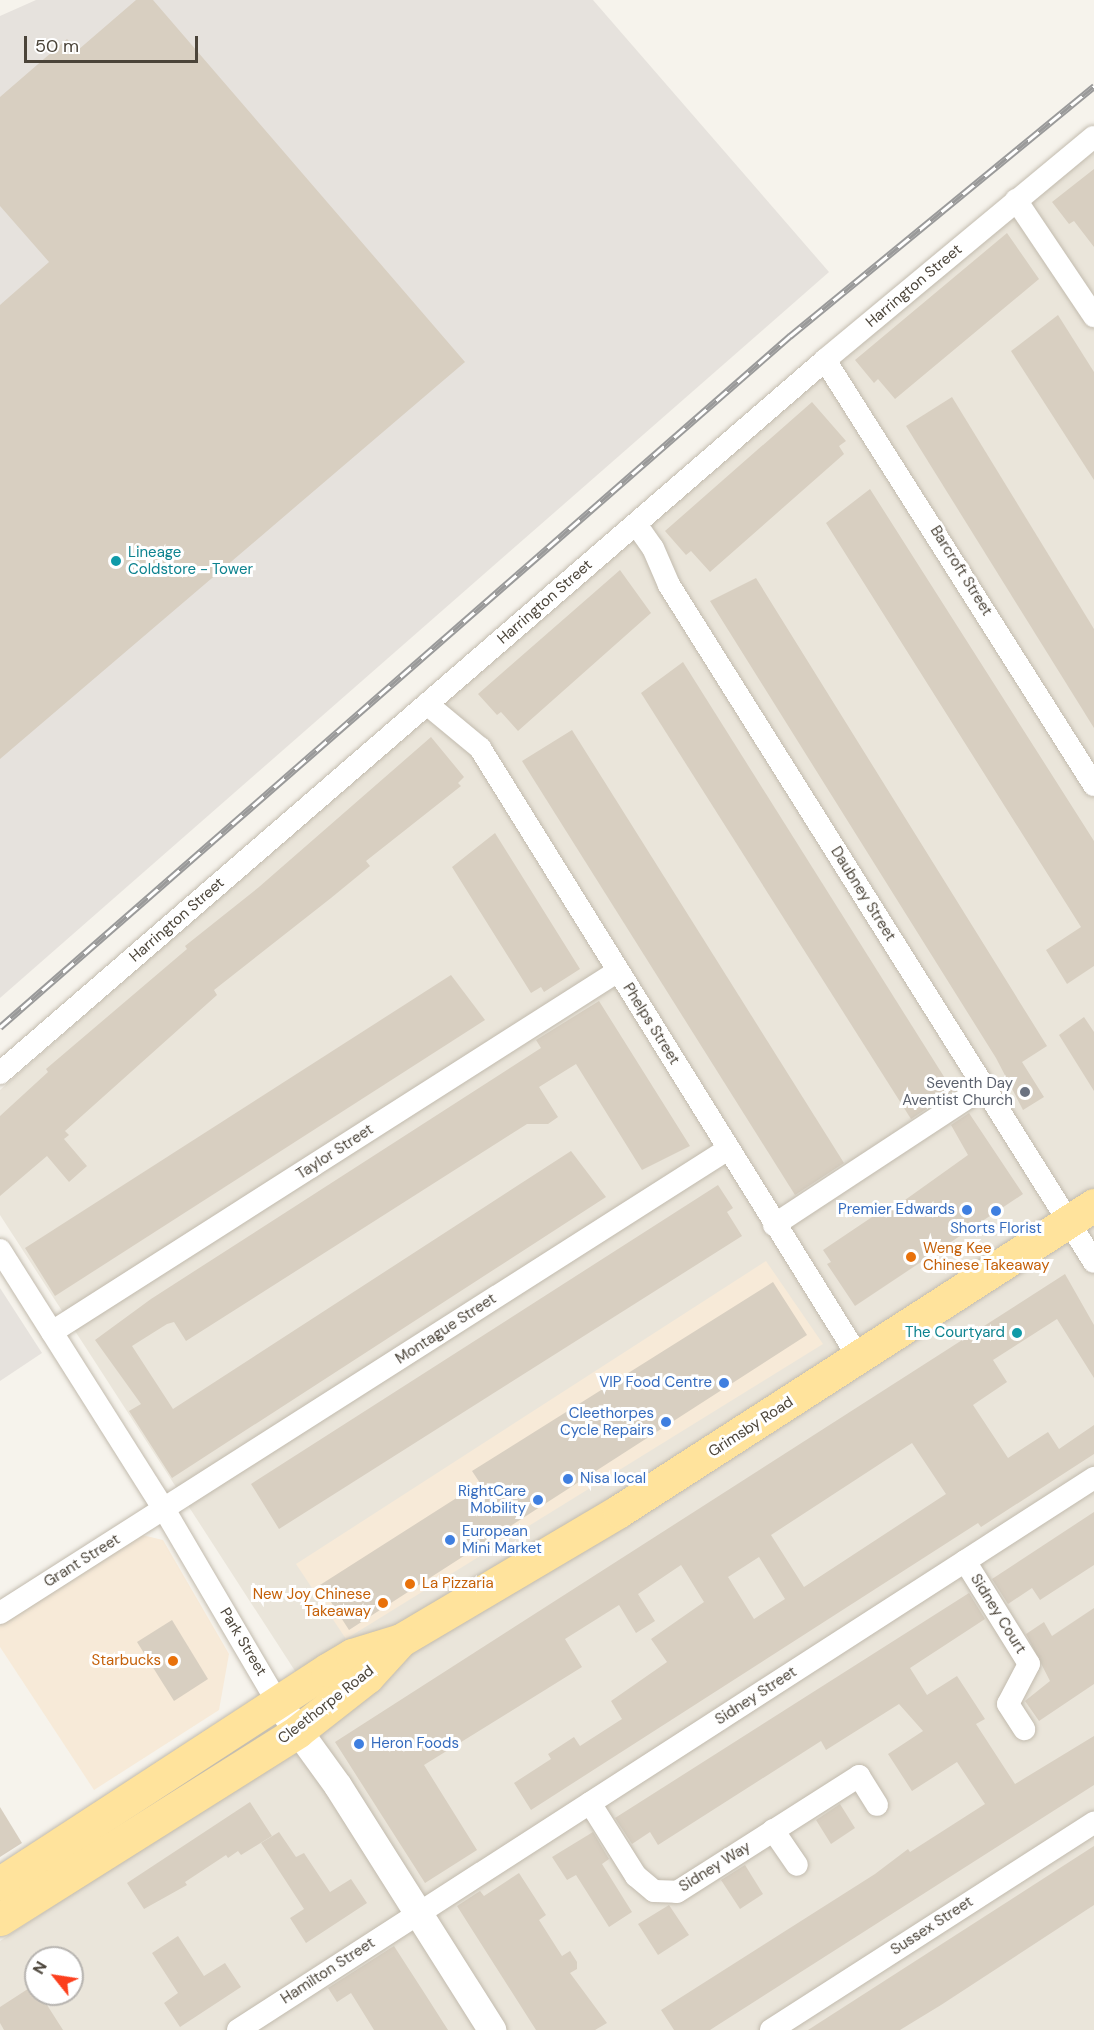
<!DOCTYPE html>
<html>
<head>
<meta charset="utf-8">
<style>
	body { margin:0 }
	#map { position:relative; width:1094px; height:2030px; overflow:hidden; background:#f6f3ec; font-family:"DM Sans",sans-serif }
	div>[style] { position:absolute }
	.residential>* { inset:0; background:#eae5da }
	.commercial>* { inset:0; background:#f7ead8 }
	.industrial>* { inset:0; background:#e6e2dd }
	.building>* { inset:0; background:#d8cfc1 }
	.roads { filter:drop-shadow(0 0 2px #c2bbae) drop-shadow(0 0 2px #c2bbae) }
	.minor>* { height:22px; margin:-11px; padding:0 11px; transform-origin:11px; border-radius:11px; background:#fff }
	.tertiary>* { height:28px; margin:-14px; padding:0 14px; transform-origin:14px; border-radius:14px; background:#fff }
	.primary>* { height:33px; margin:-16.5px; padding:0 16.5px; transform-origin:16.5px; border-radius:16.5px; background:#ffe39c }
	.rail>* { height:7px; margin-top:-3.5px; transform-origin:0; background:repeating-linear-gradient(90deg,#fff 0 14px,#9a9a9a 0 28px); box-sizing:border-box; border-block:2px solid #9a9a9a }
	.dots>* { width:16px; height:16px; translate:-50% -50%; box-sizing:border-box; border:3px solid #fff; border-radius:50% }
	span { translate:-50% -50%; white-space:nowrap; text-align:center; line-height:1.15; -webkit-text-stroke:6px #fff; paint-order:stroke }
	.street-label { font-size:15px; color:#4b4439 }
	.culture-label { font-size:15px; color:#0d838f }
	.left { translate:0 -50%; text-align:left }
	.right { translate:-100% -50%; text-align:right }
	.worship-label { font-size:15px; color:#5b616d }
	.shop-label { font-size:15px; color:#366cbe }
	.food-label { font-size:15px; color:#c56008 }
	.north { position:absolute; left:24px; top:1946px; width:60px; height:60px; box-sizing:border-box; background:#fff; border:2px solid #b7b4b0; border-radius:50%; rotate:300deg; font-size:16px; font-weight:700; line-height:24px; text-align:center; color:#4b4439 }
	.north::after { content:''; display:block; margin:auto; width:21px; height:27px; background:#fc3f1d; clip-path:polygon(50% 0,100% 100%,50% 72%,0 100%) }
	.scale { position:absolute; left:24px; top:36px; width:174px; height:27px; box-sizing:border-box; border:3px solid #4b4439; border-top:0; padding-left:8px; font-size:18px; line-height:21px; white-space:nowrap; color:#4b4439; -webkit-text-stroke:4px #fff; paint-order:stroke }
</style>
</head>
<body>
<div id="map">
	<div class="residential">
		<div style="clip-path:polygon(evenodd,1094px 134px,1094px 2030px,0 2030px,0 1941px,330px 1725px,0 1215px,0 1090px,667px 501px,1094px 134px,36px 1958px,72px 1958px,72px 1994px,36px 1994px,36px 1958px)"></div>
	</div>
	<div class="commercial">
		<div style="clip-path:polygon(766px 1261px,823px 1344px,346px 1639px,296px 1564px)"></div>
		<div style="clip-path:polygon(142px 1535px,163px 1540px,229px 1654px,219px 1710px,94px 1790px,0 1647px,0 1625px)"></div>
	</div>
	<div class="industrial">
		<div style="clip-path:polygon(36px 0,593px 0,829px 272px,0 998px,0 16px)"></div>
		<div style="clip-path:polygon(0 1288px,42px 1353px,0 1381px)"></div>
	</div>
	<div class="building">
		<div style="clip-path:polygon(136px 0,153px 0,465px 362px,0 759px,0 305px,49px 262px,0 206px,0 97px,67px 39px,78px 50px)"></div>
		<div style="clip-path:polygon(1094px 169px,1094px 247px,1074px 221px,1069px 224px,1052px 202px)"></div>
		<div style="clip-path:polygon(1007px 233px,1039px 279px,895px 399px,878px 379px,874px 383px,855px 360px)"></div>
		<div style="clip-path:polygon(1058px 315px,1094px 372px,1094px 480px,1011px 351px)"></div>
		<div style="clip-path:polygon(952px 397px,1094px 629px,1094px 728px,906px 426px)"></div>
		<div style="clip-path:polygon(812px 402px,846px 441px,839px 446px,844px 454px,710px 572px,691px 551px,686px 555px,665px 531px)"></div>
		<div style="clip-path:polygon(870px 489px,1094px 841px,1094px 966px,1067px 984px,1046px 950px,1081px 927px,826px 523px)"></div>
		<div style="clip-path:polygon(620px 570px,651px 613px,518px 731px,501px 712px,497px 715px,478px 694px)"></div>
		<div style="clip-path:polygon(756px 578px,1047px 1046px,1022px 1062px,1044px 1097px,1023px 1110px,996px 1058px,710px 601px)"></div>
		<div style="clip-path:polygon(683px 662px,953px 1091px,911px 1119px,641px 693px)"></div>
		<div style="clip-path:polygon(572px 730px,844px 1163px,795px 1195px,522px 761px)"></div>
		<div style="clip-path:polygon(431px 737px,464px 777px,458px 783px,461px 786px,366px 861px,370px 866px,331px 898px,214px 990px,217px 995px,65px 1131px,69px 1135px,64px 1139px,87px 1166px,69px 1182px,47px 1156px,0 1196px,0 1116px,48px 1072px,46px 1069px,187px 949px,185px 946px,259px 887px)"></div>
		<div style="clip-path:polygon(495px 833px,580px 969px,544px 992px,541px 987px,531px 993px,452px 867px)"></div>
		<div style="clip-path:polygon(451px 975px,485px 1020px,55px 1296px,25px 1248px)"></div>
		<div style="clip-path:polygon(599px 1001px,690px 1146px,642px 1170px,576px 1064px,539px 1087px,558px 1117px,548px 1124px,527px 1124px,186px 1341px,174px 1322px,167px 1324px,132px 1346px,173px 1409px,571px 1151px,606px 1197px,172px 1478px,129px 1411px,141px 1404px,95px 1340px,151px 1299px,541px 1048px,536px 1040px)"></div>
		<div style="clip-path:polygon(1084px 1017px,1094px 1032px,1094px 1091px,1059px 1035px)"></div>
		<div style="clip-path:polygon(969px 1113px,1023px 1194px,855px 1306px,827px 1264px,831px 1262px,823px 1250px,881px 1211px,884px 1215px,968px 1155px,951px 1125px)"></div>
		<div style="clip-path:polygon(718px 1185px,733px 1208px,727px 1212px,742px 1236px,279px 1529px,251px 1484px)"></div>
		<div style="clip-path:polygon(evenodd,1065px 1274px,1094px 1325px,1094px 1378px,1057px 1319px,993px 1360px,1007px 1382px,973px 1405px,1008px 1458px,1048px 1432px,1059px 1449px,1094px 1425px,1094px 1454px,981px 1527px,978px 1523px,531px 1810px,514px 1783px,551px 1759px,548px 1754px,574px 1737px,580px 1746px,622px 1719px,611px 1701px,667px 1662px,651px 1639px,704px 1602px,681px 1565px,638px 1594px,655px 1621px,636px 1633px,619px 1605px,600px 1617px,565px 1639px,582px 1667px,424px 1765px,477px 1850px,425px 1883px,335px 1742px,1065px 1274px,912px 1443px,946px 1494px,804px 1587px,771px 1535px,912px 1443px,1065px 1274px,759px 1557px,785px 1599px,754px 1619px,728px 1577px,759px 1557px)"></div>
		<div style="clip-path:polygon(773px 1282px,807px 1335px,349px 1630px,320px 1585px,480px 1483px,472px 1471px)"></div>
		<div style="clip-path:polygon(1094px 1512px,1094px 1565px,1040px 1600px,1032px 1588px,1008px 1604px,992px 1579px)"></div>
		<div style="clip-path:polygon(969px 1593px,985px 1619px,910px 1668px,927px 1695px,957px 1676px,985px 1719px,976px 1724px,1015px 1784px,1094px 1736px,1094px 1785px,710px 2030px,674px 2030px,661px 2010px,875px 1874px,908px 1849px,910px 1852px,985px 1804px,957px 1762px,912px 1791px,888px 1754px,923px 1731px,899px 1704px,826px 1750px,821px 1741px,658px 1845px,650px 1832px,632px 1844px,615px 1818px)"></div>
		<div style="clip-path:polygon(1094px 1608px,1094px 1684px,1039px 1721px,1025px 1701px,1050px 1681px,1026px 1634px,1044px 1622px,1052px 1636px)"></div>
		<div style="clip-path:polygon(172px 1620px,208px 1679px,174px 1701px,137px 1642px)"></div>
		<div style="clip-path:polygon(250px 1802px,272px 1836px,241px 1855px,238px 1851px,228px 1858px,226px 1855px,185px 1882px,187px 1885px,144px 1909px,127px 1883px)"></div>
		<div style="clip-path:polygon(840px 1804px,855px 1828px,831px 1844px,816px 1820px)"></div>
		<div style="clip-path:polygon(0 1807px,22px 1843px,0 1857px)"></div>
		<div style="clip-path:polygon(279px 1832px,296px 1857px,304px 1853px,330px 1892px,351px 1879px,367px 1903px,306px 1943px,290px 1918px,304px 1909px,261px 1843px)"></div>
		<div style="clip-path:polygon(593px 1832px,609px 1859px,602px 1864px,632px 1912px,609px 1927px,576px 1875px,567px 1880px,552px 1857px)"></div>
		<div style="clip-path:polygon(1094px 1846px,1094px 1905px,941px 2005px,900px 2030px,808px 2030px)"></div>
		<div style="clip-path:polygon(745px 1865px,763px 1894px,740px 1909px,721px 1880px)"></div>
		<div style="clip-path:polygon(519px 1873px,546px 1915px,539px 1920px,562px 1956px,570px 1951px,577px 1962px,577px 1969px,570px 1973px,607px 2023px,595px 2030px,536px 2030px,457px 1906px,480px 1891px,484px 1896px)"></div>
		<div style="clip-path:polygon(669px 1905px,689px 1935px,658px 1955px,638px 1924px)"></div>
		<div style="clip-path:polygon(178px 1936px,204px 1976px,225px 1963px,241px 1987px,180px 2027px,164px 2003px,178px 1993px,152px 1953px)"></div>
		<div style="clip-path:polygon(394px 1946px,425px 1994px,448px 2030px,374px 2030px,351px 1993px,337px 2002px,328px 1988px)"></div>
		<div style="clip-path:polygon(34px 1985px,36px 1994px,40px 1994px,63px 2030px,4px 2030px,0 2023px,0 2007px)"></div>
	</div>
	<div class="roads">
		<div class="minor">
			<div style="left:1016px;top:200px;width:140px;rotate:56.1deg"></div>
			<div style="left:825px;top:360px;width:503px;rotate:57.67deg"></div>
			<div style="left:636px;top:524px;width:29px;rotate:55deg"></div>
			<div style="left:653px;top:548px;width:40px;rotate:66.6deg"></div>
			<div style="left:669px;top:585px;width:799px;rotate:57.88deg"></div>
			<div style="left:427px;top:704px;width:69px;rotate:39.7deg"></div>
			<div style="left:480px;top:748px;width:718px;rotate:58.15deg"></div>
			<div style="left:0;top:1073px;width:1090px;rotate:-40.83deg"></div>
			<div style="left:825px;top:360px;width:349px;rotate:-39.7deg"></div>
			<div style="left:774px;top:1225px;width:251px;rotate:-33.3deg"></div>
			<div style="left:0;top:1250px;width:307px;rotate:57.7deg"></div>
			<div style="left:164px;top:1509px;width:225px;rotate:59.6deg"></div>
			<div style="left:52px;top:1332px;width:671px;rotate:-32.53deg"></div>
			<div style="left:965px;top:1561px;width:121px;rotate:58.1deg"></div>
			<div style="left:1029px;top:1664px;width:45px;rotate:117.7deg"></div>
			<div style="left:1008px;top:1704px;width:30px;rotate:57deg"></div>
			<div style="left:0;top:1613px;width:863px;rotate:-32.51deg"></div>
			<div style="left:590px;top:1803px;width:86px;rotate:57.8deg"></div>
			<div style="left:636px;top:1876px;width:23px;rotate:40deg"></div>
			<div style="left:654px;top:1891px;width:23px;rotate:2deg"></div>
			<div style="left:677px;top:1892px;width:216px;rotate:-32.5deg"></div>
			<div style="left:859px;top:1776px;width:34px;rotate:58deg"></div>
			<div style="left:773px;top:1830px;width:42px;rotate:55.6deg"></div>
			<div style="left:238px;top:2030px;width:1019px;rotate:-32.82deg"></div>
			<div style="left:771px;top:2030px;width:384px;rotate:-32.7deg"></div>
		</div>
		<div class="tertiary">
			<div style="left:278px;top:1703px;width:102px;rotate:54.1deg"></div>
			<div style="left:338px;top:1786px;width:289px;rotate:57.7deg"></div>
		</div>
		<div class="primary">
			<div style="left:0;top:1883px;width:390px;rotate:-33.1deg"></div>
			<div style="left:327px;top:1670px;width:29px;rotate:-31deg"></div>
			<div style="left:352px;top:1655px;width:51px;rotate:-17deg"></div>
			<div style="left:401px;top:1640px;width:253px;rotate:-30.6deg"></div>
			<div style="left:619px;top:1511px;width:565px;rotate:-32.79deg"></div>
			<div style="left:0;top:1919px;width:352px;rotate:-32.2deg"></div>
			<div style="left:298px;top:1731px;width:88px;rotate:-38deg"></div>
			<div style="left:367px;top:1677px;width:49px;rotate:-47.5deg"></div>
		</div>
	</div>
	<div class="rail">
		<div style="left:0;top:1027px;width:1050px;rotate:-41.18deg"></div>
		<div style="left:790px;top:336px;width:394px;rotate:-39.4deg"></div>
	</div>
	<div class="dots">
		<div style="left:116px;top:561px;background:#0f9aa8"></div>
		<div style="left:1025px;top:1092px;background:#6b7280"></div>
		<div style="left:967px;top:1210px;background:#3f7fe0"></div>
		<div style="left:996px;top:1211px;background:#3f7fe0"></div>
		<div style="left:911px;top:1257px;background:#e8710a"></div>
		<div style="left:1017px;top:1333px;background:#0f9aa8"></div>
		<div style="left:724px;top:1383px;background:#3f7fe0"></div>
		<div style="left:666px;top:1422px;background:#3f7fe0"></div>
		<div style="left:568px;top:1479px;background:#3f7fe0"></div>
		<div style="left:538px;top:1500px;background:#3f7fe0"></div>
		<div style="left:450px;top:1540px;background:#3f7fe0"></div>
		<div style="left:410px;top:1584px;background:#e8710a"></div>
		<div style="left:383px;top:1603px;background:#e8710a"></div>
		<div style="left:173px;top:1661px;background:#e8710a"></div>
		<div style="left:359px;top:1744px;background:#3f7fe0"></div>
	</div>
	<div class="street-label">
		<span style="left:914px;top:286px;rotate:-40deg">Harrington Street</span>
		<span style="left:961px;top:571px;rotate:58deg">Barcroft Street</span>
		<span style="left:545px;top:602px;rotate:-41deg">Harrington Street</span>
		<span style="left:863px;top:894px;rotate:58deg">Daubney Street</span>
		<span style="left:177px;top:920px;rotate:-41deg">Harrington Street</span>
		<span style="left:651px;top:1024px;rotate:58deg">Phelps Street</span>
		<span style="left:335px;top:1152px;rotate:-33deg">Taylor Street</span>
		<span style="left:446px;top:1329px;rotate:-33deg">Montague Street</span>
		<span style="left:751px;top:1427px;rotate:-33deg">Grimsby Road</span>
		<span style="left:82px;top:1561px;rotate:-32deg">Grant Street</span>
		<span style="left:998px;top:1614px;rotate:58deg">Sidney Court</span>
		<span style="left:243px;top:1642px;rotate:59deg">Park Street</span>
		<span style="left:756px;top:1696px;rotate:-33deg">Sidney Street</span>
		<span style="left:326px;top:1705px;rotate:-38deg">Cleethorpe Road</span>
		<span style="left:715px;top:1867px;rotate:-32deg">Sidney Way</span>
		<span style="left:932px;top:1926px;rotate:-33deg">Sussex Street</span>
		<span style="left:328px;top:1971px;rotate:-33deg">Hamilton Street</span>
	</div>
	<div class="culture-label">
		<span class="left" style="left:128px;top:561px">Lineage<br>Coldstore - Tower</span>
		<span class="right" style="left:1005px;top:1333px">The Courtyard</span>
	</div>
	<div class="worship-label">
		<span class="right" style="left:1013px;top:1092px">Seventh Day<br>Aventist Church</span>
	</div>
	<div class="shop-label">
		<span class="right" style="left:955px;top:1210px">Premier Edwards</span>
		<span style="left:996px;top:1229px">Shorts Florist</span>
		<span class="right" style="left:712px;top:1383px">VIP Food Centre</span>
		<span class="right" style="left:654px;top:1422px">Cleethorpes<br>Cycle Repairs</span>
		<span class="left" style="left:580px;top:1479px">Nisa local</span>
		<span class="right" style="left:526px;top:1500px">RightCare<br>Mobility</span>
		<span class="left" style="left:462px;top:1540px">European<br>Mini Market</span>
		<span class="left" style="left:371px;top:1744px">Heron Foods</span>
	</div>
	<div class="food-label">
		<span class="left" style="left:923px;top:1257px">Weng Kee<br>Chinese Takeaway</span>
		<span class="left" style="left:422px;top:1584px">La Pizzaria</span>
		<span class="right" style="left:371px;top:1603px">New Joy Chinese<br>Takeaway</span>
		<span class="right" style="left:161px;top:1661px">Starbucks</span>
	</div>
	<div class="north">N</div>
	<div class="scale">50 m</div>
</div>
</body>
</html>
